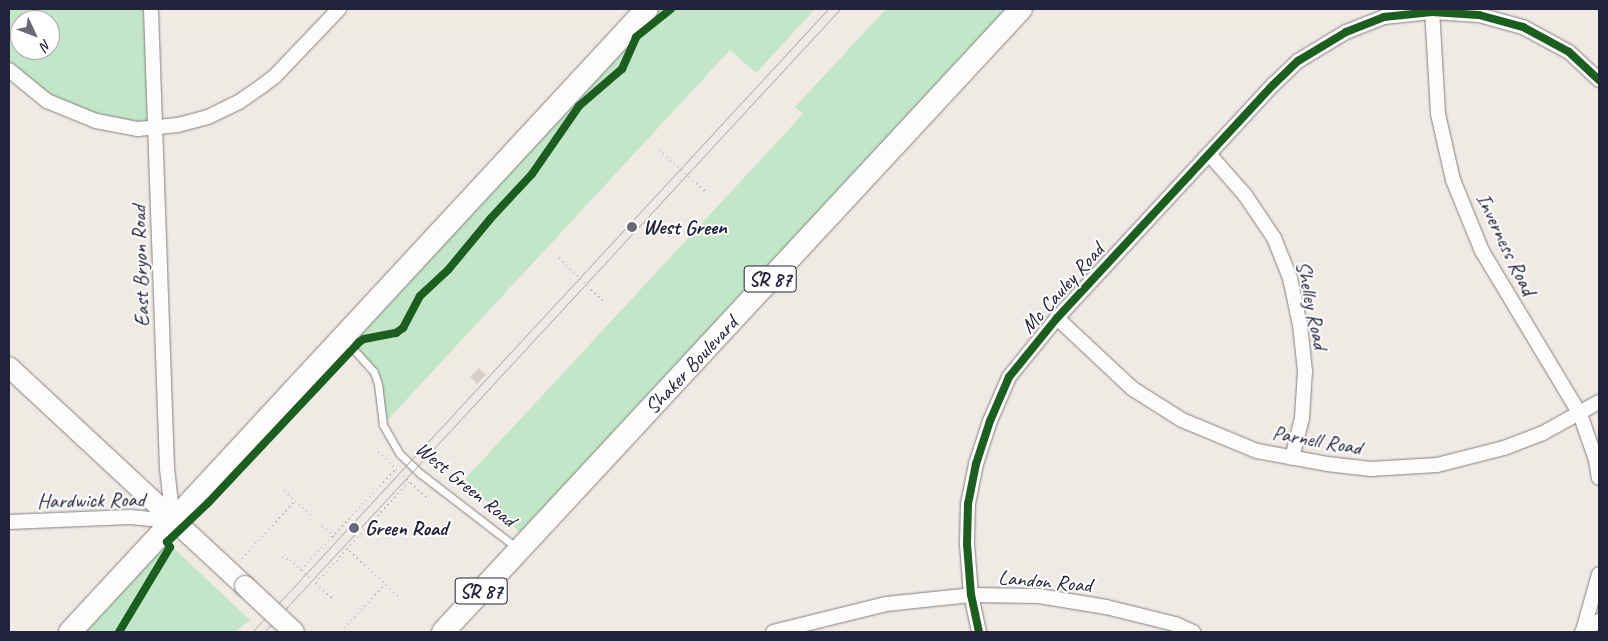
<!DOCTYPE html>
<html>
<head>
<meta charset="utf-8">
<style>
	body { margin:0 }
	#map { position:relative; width:1608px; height:641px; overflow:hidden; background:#f0eae4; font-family:Caveat,sans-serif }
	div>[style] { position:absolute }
	.green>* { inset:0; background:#c2e6c7 }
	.building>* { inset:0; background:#d9cfc5 }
	.path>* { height:2px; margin-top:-1px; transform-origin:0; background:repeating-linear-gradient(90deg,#b4b4b6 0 1px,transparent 0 5px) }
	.roads { filter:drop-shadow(0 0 1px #838083) drop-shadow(0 0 1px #838083) }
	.service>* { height:7px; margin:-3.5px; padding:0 3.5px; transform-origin:3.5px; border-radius:3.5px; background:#fdfcfb }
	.minor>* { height:14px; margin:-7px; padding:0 7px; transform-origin:7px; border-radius:7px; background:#fdfcfb }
	.secondary>* { height:20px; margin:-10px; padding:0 10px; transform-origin:10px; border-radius:10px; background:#fdfcfb }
	.primary>* { height:22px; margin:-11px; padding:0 11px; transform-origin:11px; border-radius:11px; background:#fdfcfb }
	.tram>* { height:1px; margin:-0.5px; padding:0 0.5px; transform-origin:0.5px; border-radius:0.5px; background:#b4b4b6 }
	.bridges { filter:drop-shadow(0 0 1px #838083) drop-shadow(0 0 1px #838083) }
	.secondary-bridge>* { height:20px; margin:-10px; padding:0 10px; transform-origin:10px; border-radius:10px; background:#fdfcfb }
	.cycleway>* { height:8px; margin:-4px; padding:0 4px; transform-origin:4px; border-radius:4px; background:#1b5e20 }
	.dots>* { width:14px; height:14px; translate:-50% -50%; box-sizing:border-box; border:2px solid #fff; border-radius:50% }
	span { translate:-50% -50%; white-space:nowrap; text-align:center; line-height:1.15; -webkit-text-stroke:4px #fff; paint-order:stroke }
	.shield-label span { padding:1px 4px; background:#fff; border:1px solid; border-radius:4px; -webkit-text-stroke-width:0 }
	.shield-label { font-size:20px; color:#22223b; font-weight:700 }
	.poi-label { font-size:21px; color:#22223b; font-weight:700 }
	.left { translate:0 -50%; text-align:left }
	.street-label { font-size:21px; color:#22223b }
	.frame { position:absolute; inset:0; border:10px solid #22223b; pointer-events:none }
	.north { position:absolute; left:10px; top:10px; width:50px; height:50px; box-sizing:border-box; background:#fff; border:1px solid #a7a7b1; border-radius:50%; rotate:133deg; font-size:14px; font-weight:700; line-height:20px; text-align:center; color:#22223b }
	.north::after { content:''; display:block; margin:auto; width:18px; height:22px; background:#6a6876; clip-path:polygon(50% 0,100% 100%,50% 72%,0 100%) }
</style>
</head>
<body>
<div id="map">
	<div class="green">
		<div style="clip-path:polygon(evenodd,9px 9px,151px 9px,155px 128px,74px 114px,9px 70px,9px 9px,20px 20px,50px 20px,50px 50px,20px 50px,20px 20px)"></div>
		<div style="clip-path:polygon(647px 9px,815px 9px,756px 73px,730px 50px,383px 425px,376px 378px,343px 338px)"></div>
		<div style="clip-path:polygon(886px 9px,1010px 9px,523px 535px,464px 480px,803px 114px,795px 107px)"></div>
		<div style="clip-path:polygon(167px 542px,250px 620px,235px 632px,70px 632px)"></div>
	</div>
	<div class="building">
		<div style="clip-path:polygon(479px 368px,486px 375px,477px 384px,470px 377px)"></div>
	</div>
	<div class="path">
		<div style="left:659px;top:150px;width:63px;rotate:41.8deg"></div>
		<div style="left:559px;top:258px;width:64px;rotate:44.4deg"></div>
		<div style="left:378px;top:452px;width:66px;rotate:43.2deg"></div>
		<div style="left:284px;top:491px;width:36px;rotate:42deg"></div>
		<div style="left:322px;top:526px;width:16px;rotate:40deg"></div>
		<div style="left:282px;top:557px;width:9px;rotate:21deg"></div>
		<div style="left:290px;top:560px;width:57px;rotate:42.1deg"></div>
		<div style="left:242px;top:559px;width:79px;rotate:-47.6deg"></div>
		<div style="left:301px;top:570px;width:139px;rotate:-46.8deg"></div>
		<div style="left:316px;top:583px;width:46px;rotate:-47.6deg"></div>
		<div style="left:398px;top:596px;width:69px;rotate:-137.3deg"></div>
		<div style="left:347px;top:549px;width:91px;rotate:-47.2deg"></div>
		<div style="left:341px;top:632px;width:65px;rotate:-47.5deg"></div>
	</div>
	<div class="roads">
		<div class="service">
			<div style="left:345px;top:340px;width:43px;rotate:47.8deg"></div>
			<div style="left:374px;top:372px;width:13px;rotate:72deg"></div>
			<div style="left:378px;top:384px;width:41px;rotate:83deg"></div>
			<div style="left:383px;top:425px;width:34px;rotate:60deg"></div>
			<div style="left:400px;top:454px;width:29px;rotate:44deg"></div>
			<div style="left:421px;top:474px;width:121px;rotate:37.6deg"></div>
		</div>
		<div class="minor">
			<div style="left:1432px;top:9px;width:105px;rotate:86.7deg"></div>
			<div style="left:1438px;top:114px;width:68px;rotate:77.2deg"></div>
			<div style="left:1453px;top:180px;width:77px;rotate:67.8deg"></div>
			<div style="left:1482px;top:251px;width:190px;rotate:59deg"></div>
			<div style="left:1580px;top:414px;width:49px;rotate:70.8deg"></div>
			<div style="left:1596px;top:460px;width:18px;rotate:81deg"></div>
			<div style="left:9px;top:70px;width:49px;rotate:39.2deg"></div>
			<div style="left:47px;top:101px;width:53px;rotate:22.2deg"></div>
			<div style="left:96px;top:121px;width:43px;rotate:10.8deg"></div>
			<div style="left:138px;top:129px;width:40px;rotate:-5.7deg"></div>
			<div style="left:178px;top:125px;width:31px;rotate:-15deg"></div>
			<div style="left:208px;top:117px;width:34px;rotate:-26deg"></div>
			<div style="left:239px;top:102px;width:28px;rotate:-35deg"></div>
			<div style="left:262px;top:86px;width:16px;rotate:-38deg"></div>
			<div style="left:275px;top:76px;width:93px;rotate:-46.3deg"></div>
			<div style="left:1209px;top:154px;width:55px;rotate:48.7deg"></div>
			<div style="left:1245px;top:195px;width:52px;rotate:56deg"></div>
			<div style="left:1274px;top:238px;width:43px;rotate:68.2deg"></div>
			<div style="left:1290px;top:278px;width:48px;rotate:78deg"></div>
			<div style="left:1300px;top:325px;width:46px;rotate:83.8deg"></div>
			<div style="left:1305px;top:371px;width:47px;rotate:93.7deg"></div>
			<div style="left:1302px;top:418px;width:41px;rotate:104deg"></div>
			<div style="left:1057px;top:318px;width:104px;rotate:43.1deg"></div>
			<div style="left:1133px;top:389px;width:58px;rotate:32.3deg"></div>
			<div style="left:1182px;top:420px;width:81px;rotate:22.5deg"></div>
			<div style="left:1257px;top:451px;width:71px;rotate:10.5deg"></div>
			<div style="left:1327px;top:464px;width:44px;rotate:6.5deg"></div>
			<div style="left:1371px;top:469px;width:66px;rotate:-3.5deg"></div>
			<div style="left:1437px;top:465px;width:69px;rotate:-14.2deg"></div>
			<div style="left:1504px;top:448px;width:42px;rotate:-21deg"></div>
			<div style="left:1543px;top:433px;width:64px;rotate:-29deg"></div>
			<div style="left:9px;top:522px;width:121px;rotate:-2.4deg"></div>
			<div style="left:130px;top:517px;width:43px;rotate:5.3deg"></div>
			<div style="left:173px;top:521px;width:53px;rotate:-96.5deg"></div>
			<div style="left:167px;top:468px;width:459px;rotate:-92deg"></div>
			<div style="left:1583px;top:631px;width:59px;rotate:-74.3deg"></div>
			<div style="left:773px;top:632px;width:116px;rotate:-13.9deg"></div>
			<div style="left:886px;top:604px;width:85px;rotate:-6deg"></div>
			<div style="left:971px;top:595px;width:68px;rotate:0.8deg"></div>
			<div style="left:1039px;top:596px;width:68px;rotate:9.3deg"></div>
			<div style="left:1106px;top:607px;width:71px;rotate:13.8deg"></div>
			<div style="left:1175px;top:624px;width:20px;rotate:24deg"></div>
			<div style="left:979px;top:632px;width:38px;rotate:-102deg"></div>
			<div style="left:971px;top:595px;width:51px;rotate:-94.5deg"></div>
			<div style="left:967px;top:544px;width:40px;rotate:-88.6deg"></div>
			<div style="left:968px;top:504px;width:41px;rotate:-78.7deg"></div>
			<div style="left:976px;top:464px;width:45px;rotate:-72deg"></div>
			<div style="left:990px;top:421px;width:48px;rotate:-66.6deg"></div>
			<div style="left:1009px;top:377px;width:76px;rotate:-50.9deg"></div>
			<div style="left:1057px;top:318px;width:318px;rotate:-47.2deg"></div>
			<div style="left:1273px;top:85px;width:35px;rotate:-44deg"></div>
			<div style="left:1298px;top:61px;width:56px;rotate:-31.1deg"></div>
			<div style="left:1346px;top:32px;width:41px;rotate:-21.5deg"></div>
			<div style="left:1384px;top:17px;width:48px;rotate:-5.9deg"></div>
			<div style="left:1432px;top:12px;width:47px;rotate:3.7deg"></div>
			<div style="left:1479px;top:15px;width:46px;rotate:15.3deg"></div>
			<div style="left:1523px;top:27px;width:52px;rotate:28.5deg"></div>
			<div style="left:1569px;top:52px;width:41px;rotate:43deg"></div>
			<div style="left:1582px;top:632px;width:20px;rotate:-33deg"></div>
		</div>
		<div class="secondary">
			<div style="left:9px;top:367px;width:322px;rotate:42.9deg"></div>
		</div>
		<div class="primary">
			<div style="left:70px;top:632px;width:849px;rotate:-47.2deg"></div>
			<div style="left:443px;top:632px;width:850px;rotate:-47.15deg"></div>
		</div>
	</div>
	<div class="tram">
		<div style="left:252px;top:632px;width:848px;rotate:-47.24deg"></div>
		<div style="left:264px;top:632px;width:848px;rotate:-47.24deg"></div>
	</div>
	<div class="bridges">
		<div class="secondary-bridge">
			<div style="left:245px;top:586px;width:67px;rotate:43.2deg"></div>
		</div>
	</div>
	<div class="cycleway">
		<div style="left:119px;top:632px;width:99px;rotate:-59deg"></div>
		<div style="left:170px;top:547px;width:6px;rotate:-121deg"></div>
		<div style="left:167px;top:542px;width:57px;rotate:-43.6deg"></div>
		<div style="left:208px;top:503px;width:221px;rotate:-46.8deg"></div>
		<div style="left:359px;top:342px;width:6px;rotate:-31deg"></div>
		<div style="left:364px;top:339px;width:33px;rotate:-11deg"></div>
		<div style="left:396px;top:333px;width:9px;rotate:-36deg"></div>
		<div style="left:403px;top:328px;width:36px;rotate:-62deg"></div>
		<div style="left:420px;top:296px;width:38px;rotate:-43deg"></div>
		<div style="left:448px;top:270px;width:67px;rotate:-50.4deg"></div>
		<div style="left:491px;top:218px;width:60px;rotate:-47deg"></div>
		<div style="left:532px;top:174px;width:83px;rotate:-55.3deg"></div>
		<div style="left:579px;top:106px;width:57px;rotate:-40.7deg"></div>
		<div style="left:622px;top:69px;width:35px;rotate:-66deg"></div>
		<div style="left:636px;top:37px;width:45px;rotate:-38.7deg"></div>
		<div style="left:979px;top:632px;width:38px;rotate:-102deg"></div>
		<div style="left:971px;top:595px;width:51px;rotate:-94.5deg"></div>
		<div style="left:967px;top:544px;width:40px;rotate:-88.6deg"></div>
		<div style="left:968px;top:504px;width:41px;rotate:-78.7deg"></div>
		<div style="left:976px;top:464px;width:45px;rotate:-72deg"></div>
		<div style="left:990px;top:421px;width:48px;rotate:-66.6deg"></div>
		<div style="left:1009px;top:377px;width:76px;rotate:-50.9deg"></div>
		<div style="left:1057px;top:318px;width:318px;rotate:-47.2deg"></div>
		<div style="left:1273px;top:85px;width:35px;rotate:-44deg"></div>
		<div style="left:1298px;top:61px;width:56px;rotate:-31.1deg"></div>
		<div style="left:1346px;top:32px;width:41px;rotate:-21.5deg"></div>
		<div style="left:1384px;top:17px;width:48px;rotate:-5.9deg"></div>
		<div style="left:1432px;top:12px;width:47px;rotate:3.7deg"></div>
		<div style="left:1479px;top:15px;width:46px;rotate:15.3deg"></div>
		<div style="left:1523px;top:27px;width:52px;rotate:28.5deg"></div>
		<div style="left:1569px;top:52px;width:41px;rotate:43deg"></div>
	</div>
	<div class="dots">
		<div style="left:632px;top:227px;background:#6a6876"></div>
		<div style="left:354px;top:528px;background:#6a6876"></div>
	</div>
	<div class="shield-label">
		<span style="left:770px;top:279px">SR 87</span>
		<span style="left:481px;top:591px">SR 87</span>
	</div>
	<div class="poi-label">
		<span class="left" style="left:643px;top:227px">West Green</span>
		<span class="left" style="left:365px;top:528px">Green Road</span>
	</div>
	<div class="street-label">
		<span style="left:1506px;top:244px;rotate:64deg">Inverness Road</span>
		<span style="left:140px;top:266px;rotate:-92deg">East Bryon Road</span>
		<span style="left:1062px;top:288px;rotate:-48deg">Mc Cauley Road</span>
		<span style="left:1312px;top:305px;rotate:78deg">Shelley Road</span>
		<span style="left:691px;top:365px;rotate:-47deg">Shaker Boulevard</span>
		<span style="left:1317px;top:440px;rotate:10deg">Parnell Road</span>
		<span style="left:466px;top:484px;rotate:39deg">West Green Road</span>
		<span style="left:91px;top:500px;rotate:-1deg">Hardwick Road</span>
		<span style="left:1045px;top:581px;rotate:5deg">Landon Road</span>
	</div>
	<div class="frame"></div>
	<div class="north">N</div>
</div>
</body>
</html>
